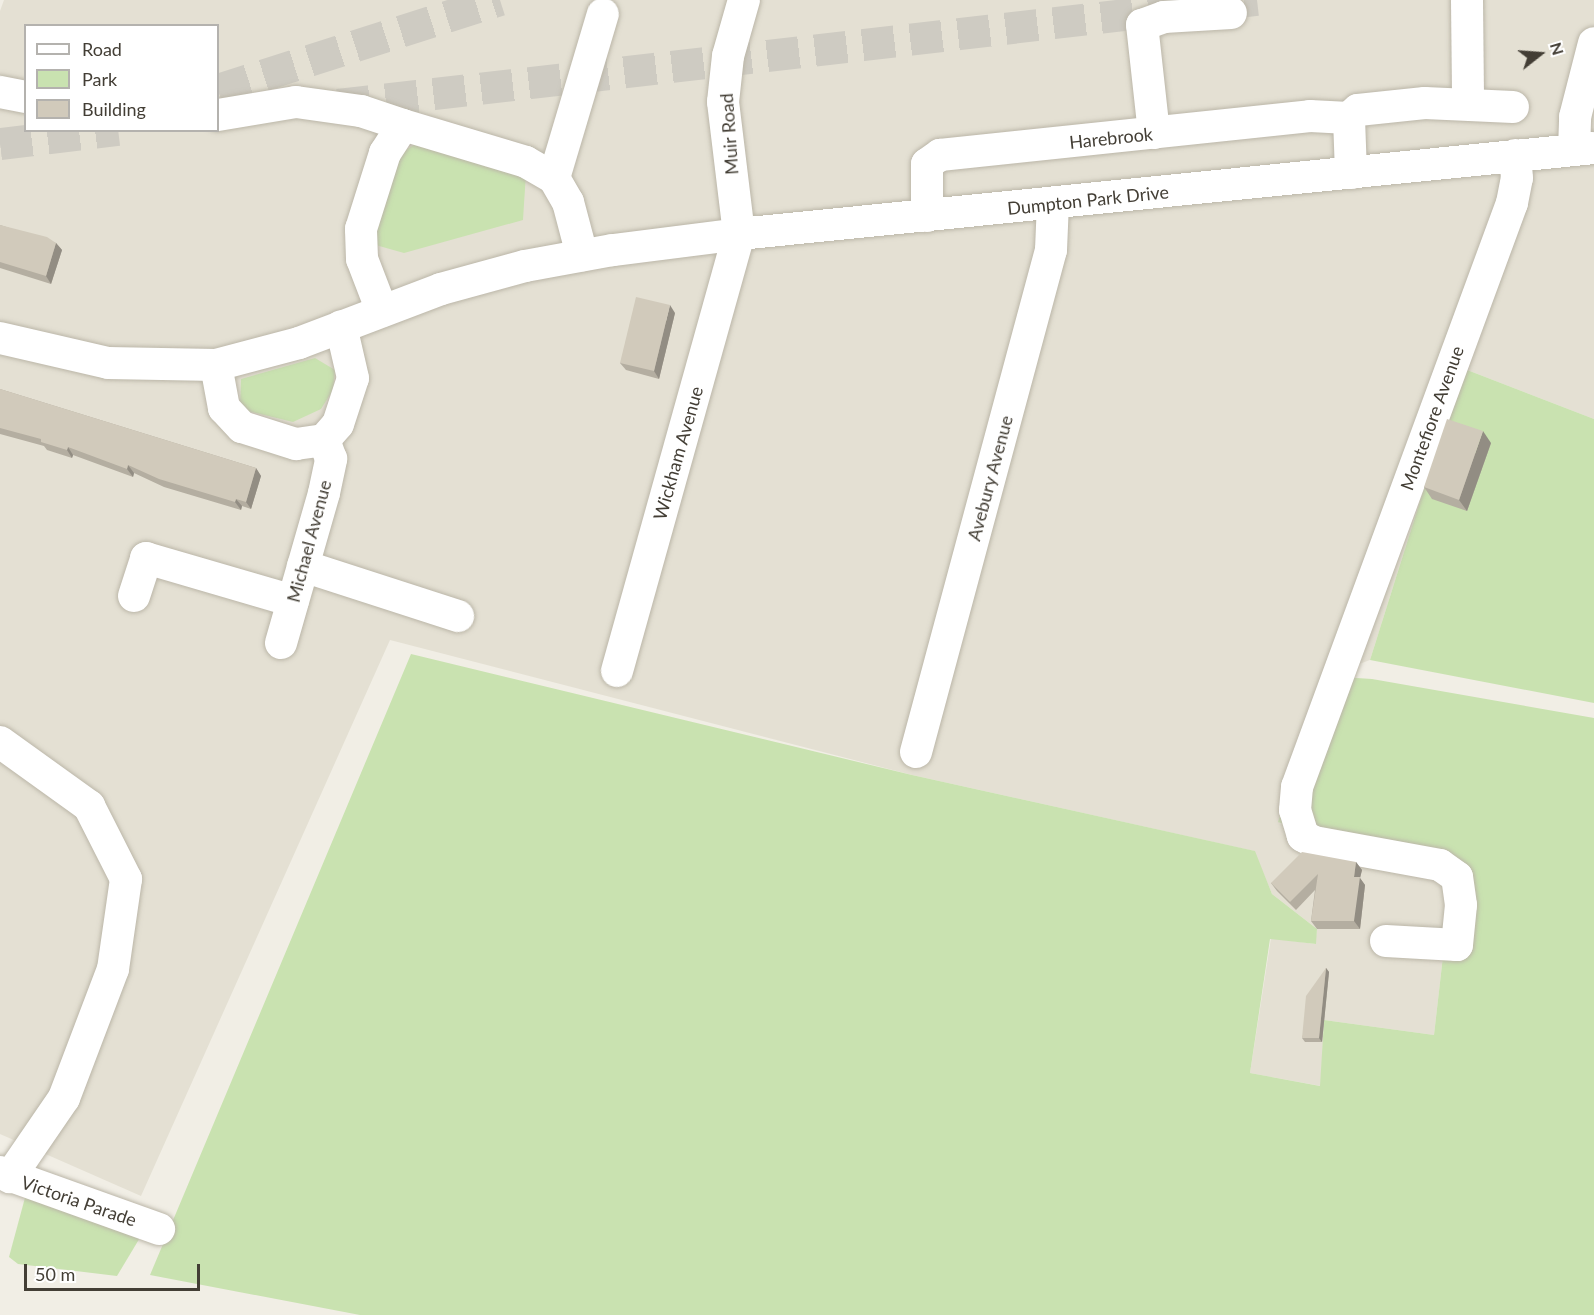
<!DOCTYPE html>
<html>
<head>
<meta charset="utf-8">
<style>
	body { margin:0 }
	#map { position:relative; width:1594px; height:1315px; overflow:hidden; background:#f1eee5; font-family:Lato,sans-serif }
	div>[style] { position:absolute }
	.residential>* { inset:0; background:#e4e0d3 }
	.green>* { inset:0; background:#c9e2b0 }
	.minor-tunnel>* { height:32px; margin-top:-16px; transform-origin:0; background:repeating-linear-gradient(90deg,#cecbc2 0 32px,transparent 0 48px) }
	.roads { filter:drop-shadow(0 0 2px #bbb6a8) drop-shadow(0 0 2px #bbb6a8) }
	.minor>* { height:32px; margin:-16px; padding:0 16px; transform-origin:16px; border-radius:16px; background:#fff }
	.wall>* { inset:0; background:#b4aea1 }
	.shaded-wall>* { inset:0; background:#928d83 }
	.building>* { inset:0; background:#d1cabb }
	span { translate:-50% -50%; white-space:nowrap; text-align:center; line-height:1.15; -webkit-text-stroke:6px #fff; paint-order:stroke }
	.street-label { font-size:18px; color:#433e35 }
	.legend { position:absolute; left:24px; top:24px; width:195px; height:108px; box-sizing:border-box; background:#fff; border:2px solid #b4b2ae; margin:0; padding:8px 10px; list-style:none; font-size:18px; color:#433e35 }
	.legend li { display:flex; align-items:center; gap:12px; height:30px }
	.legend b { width:30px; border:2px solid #b4b2ae }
	.north { position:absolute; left:1510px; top:24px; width:60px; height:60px; -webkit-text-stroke:4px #fff; paint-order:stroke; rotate:73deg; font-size:16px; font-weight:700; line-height:24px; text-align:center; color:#433e35 }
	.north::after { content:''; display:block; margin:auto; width:21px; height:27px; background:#433e35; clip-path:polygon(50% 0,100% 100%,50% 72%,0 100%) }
	.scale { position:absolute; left:24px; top:1264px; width:176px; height:27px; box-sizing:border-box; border:3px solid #433e35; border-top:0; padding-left:8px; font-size:18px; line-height:21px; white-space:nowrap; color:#433e35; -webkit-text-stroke:4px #fff; paint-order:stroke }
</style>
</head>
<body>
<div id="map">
	<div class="residential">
		<div style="clip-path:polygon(evenodd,4px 0,1594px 0,1594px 419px,1462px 368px,1370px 660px,1326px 676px,1279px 823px,1451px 886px,1434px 1035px,1324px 1020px,1321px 1086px,1250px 1073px,1271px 938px,1315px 944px,1317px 929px,1272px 894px,1254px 851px,912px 775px,390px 640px,141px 1196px,0 1134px,0 11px,4px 0,26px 26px,218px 26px,218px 130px,26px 130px,26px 26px)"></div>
	</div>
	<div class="green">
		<div style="clip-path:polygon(415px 144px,526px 173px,523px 220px,404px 253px,372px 244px,400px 154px)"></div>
		<div style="clip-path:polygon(315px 358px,335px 370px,333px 390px,321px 409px,293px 422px,240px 409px,241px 379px)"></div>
		<div style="clip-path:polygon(1462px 368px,1594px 419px,1594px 703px,1370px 660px)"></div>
		<div style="clip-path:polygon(411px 654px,912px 775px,1255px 851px,1272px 894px,1317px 929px,1316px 944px,1270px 939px,1250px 1073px,1320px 1086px,1324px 1020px,1434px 1035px,1451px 886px,1278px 822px,1326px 676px,1372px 679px,1594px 718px,1594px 1315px,360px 1315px,150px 1275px)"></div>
		<div style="clip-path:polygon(26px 1194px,144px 1231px,117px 1276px,18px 1264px,9px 1257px)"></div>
	</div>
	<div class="minor-tunnel">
		<div style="left:218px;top:90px;width:296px;rotate:-17.7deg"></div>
		<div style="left:338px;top:105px;width:925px;rotate:-6.52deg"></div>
		<div style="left:0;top:144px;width:119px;rotate:-6.8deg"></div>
	</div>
	<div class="roads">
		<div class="minor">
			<div style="left:1467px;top:0;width:103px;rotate:89.4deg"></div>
			<div style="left:0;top:92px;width:26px;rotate:11deg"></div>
			<div style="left:218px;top:115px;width:79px;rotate:-9.5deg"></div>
			<div style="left:296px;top:102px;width:66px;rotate:7.9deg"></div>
			<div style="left:361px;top:111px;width:44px;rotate:18.4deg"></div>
			<div style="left:1154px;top:133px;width:109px;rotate:-96.3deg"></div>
			<div style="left:1142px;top:25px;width:23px;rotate:-20deg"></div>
			<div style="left:1164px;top:17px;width:67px;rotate:-3.4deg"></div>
			<div style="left:1574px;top:150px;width:33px;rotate:-88deg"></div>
			<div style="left:1575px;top:117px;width:76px;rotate:-75.6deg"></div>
			<div style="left:1351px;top:173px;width:55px;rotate:-92.1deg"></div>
			<div style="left:1349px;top:118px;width:12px;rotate:-42deg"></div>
			<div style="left:1358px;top:110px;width:67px;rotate:-6deg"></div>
			<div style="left:1425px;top:103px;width:88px;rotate:2.6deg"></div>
			<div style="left:554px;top:178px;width:171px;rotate:-73.4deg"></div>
			<div style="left:927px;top:216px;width:52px;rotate:-90deg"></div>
			<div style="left:927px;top:164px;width:16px;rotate:-35deg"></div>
			<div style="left:940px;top:155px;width:372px;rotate:-6deg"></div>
			<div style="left:1310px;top:116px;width:39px;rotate:3deg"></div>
			<div style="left:382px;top:311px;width:56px;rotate:-111deg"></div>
			<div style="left:362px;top:259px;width:30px;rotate:-92deg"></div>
			<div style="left:361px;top:229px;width:80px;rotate:-72.5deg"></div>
			<div style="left:385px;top:153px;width:33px;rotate:-57deg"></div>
			<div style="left:403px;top:125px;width:128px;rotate:16.7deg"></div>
			<div style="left:526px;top:162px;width:32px;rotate:30deg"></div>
			<div style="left:554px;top:178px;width:28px;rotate:60deg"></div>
			<div style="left:568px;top:202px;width:55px;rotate:75.2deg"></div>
			<div style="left:0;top:338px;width:111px;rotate:13deg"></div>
			<div style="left:108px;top:363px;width:108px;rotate:1.1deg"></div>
			<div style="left:216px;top:365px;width:86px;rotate:-14.8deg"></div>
			<div style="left:299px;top:343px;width:152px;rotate:-20.8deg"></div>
			<div style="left:441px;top:289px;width:87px;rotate:-15.3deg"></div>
			<div style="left:525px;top:266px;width:89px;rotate:-10.3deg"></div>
			<div style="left:613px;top:250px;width:127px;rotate:-7.2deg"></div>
			<div style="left:739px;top:234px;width:859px;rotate:-5.74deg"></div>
			<div style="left:216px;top:365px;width:44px;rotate:79.5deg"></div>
			<div style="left:224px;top:408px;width:26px;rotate:47deg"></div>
			<div style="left:242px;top:427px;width:57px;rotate:17.5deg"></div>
			<div style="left:296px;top:444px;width:28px;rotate:-8deg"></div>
			<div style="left:324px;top:440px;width:21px;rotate:-49deg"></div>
			<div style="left:338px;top:424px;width:48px;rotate:-71.9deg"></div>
			<div style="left:353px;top:378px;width:53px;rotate:-103deg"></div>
			<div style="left:303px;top:566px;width:163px;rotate:17.9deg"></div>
			<div style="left:134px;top:596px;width:40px;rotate:-72deg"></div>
			<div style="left:146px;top:558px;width:153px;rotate:16.3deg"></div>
			<div style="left:281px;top:643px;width:156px;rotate:-74deg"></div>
			<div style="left:324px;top:493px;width:35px;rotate:-78deg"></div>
			<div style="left:331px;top:459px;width:20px;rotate:-110deg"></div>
			<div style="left:617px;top:671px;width:454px;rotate:-74.4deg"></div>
			<div style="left:739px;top:234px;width:133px;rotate:-96.9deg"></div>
			<div style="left:723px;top:102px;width:46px;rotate:-83.8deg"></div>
			<div style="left:728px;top:56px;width:58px;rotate:-74.1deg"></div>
			<div style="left:0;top:742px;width:110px;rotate:35.7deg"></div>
			<div style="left:89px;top:806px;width:82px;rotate:63.1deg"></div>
			<div style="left:126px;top:879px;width:91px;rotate:98.2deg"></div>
			<div style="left:113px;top:969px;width:138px;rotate:110.8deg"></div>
			<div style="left:64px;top:1098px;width:96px;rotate:124.4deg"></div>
			<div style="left:916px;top:752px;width:520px;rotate:-74.95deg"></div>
			<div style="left:1051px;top:250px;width:47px;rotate:-87.6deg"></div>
			<div style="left:1386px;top:941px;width:71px;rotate:3.2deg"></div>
			<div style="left:1457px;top:945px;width:40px;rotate:-84.3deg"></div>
			<div style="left:1461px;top:905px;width:28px;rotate:-98deg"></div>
			<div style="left:1457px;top:877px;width:21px;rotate:-145deg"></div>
			<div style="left:1440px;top:865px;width:128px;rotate:-169.7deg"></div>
			<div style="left:1314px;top:842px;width:13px;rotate:-151deg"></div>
			<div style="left:1303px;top:836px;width:27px;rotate:-107deg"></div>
			<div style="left:1295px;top:810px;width:23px;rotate:-85deg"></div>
			<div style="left:1297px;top:787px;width:622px;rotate:-69.79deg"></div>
			<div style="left:1512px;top:203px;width:25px;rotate:-79deg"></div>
			<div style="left:1517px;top:178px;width:23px;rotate:-95deg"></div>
			<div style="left:0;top:1172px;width:169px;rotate:19.7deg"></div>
		</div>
	</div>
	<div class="wall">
		<div style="clip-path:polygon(0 225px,56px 243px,62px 250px,51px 284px,0 268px)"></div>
		<div style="clip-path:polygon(675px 313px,659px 379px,626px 370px,620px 363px)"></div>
		<div style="clip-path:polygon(0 389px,256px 468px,261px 476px,251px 509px,242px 506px,241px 510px,164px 487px,134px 473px,133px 477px,73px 455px,72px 458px,47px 450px,44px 446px,0 434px)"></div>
		<div style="clip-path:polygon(1491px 443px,1467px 511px,1432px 499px,1424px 487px)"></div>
		<div style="clip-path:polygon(1356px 862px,1362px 870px,1360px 878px,1365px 885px,1360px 929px,1317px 929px,1311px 921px,1315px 890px,1296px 910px,1277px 891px,1271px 883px)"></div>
		<div style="clip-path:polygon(1326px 968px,1329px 972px,1322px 1042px,1305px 1042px,1302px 1038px)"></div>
	</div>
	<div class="shaded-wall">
		<div style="clip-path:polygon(56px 243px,62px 250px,51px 284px,46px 276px)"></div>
		<div style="clip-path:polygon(670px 305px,675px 313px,659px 379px,654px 371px)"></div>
		<div style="clip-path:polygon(1483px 431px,1491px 443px,1467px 511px,1459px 500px)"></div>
		<div style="clip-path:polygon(68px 447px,73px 455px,72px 458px,67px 450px)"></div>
		<div style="clip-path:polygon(128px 465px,134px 473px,133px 477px,127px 469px)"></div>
		<div style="clip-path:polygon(256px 468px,261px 476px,251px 509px,246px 502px)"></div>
		<div style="clip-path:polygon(236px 499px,242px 506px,241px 510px,235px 502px)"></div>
		<div style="clip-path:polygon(1356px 862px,1362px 870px,1360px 878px,1365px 885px,1360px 929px,1354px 921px,1354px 877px)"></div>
		<div style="clip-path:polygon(1326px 968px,1329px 972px,1322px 1042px,1319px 1038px)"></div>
	</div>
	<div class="building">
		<div style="clip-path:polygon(0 225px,47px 237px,56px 243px,46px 276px,0 262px)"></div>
		<div style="clip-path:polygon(636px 297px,670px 305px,654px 371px,620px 363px)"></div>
		<div style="clip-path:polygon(0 389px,256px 468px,246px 502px,236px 499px,235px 502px,159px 479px,128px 465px,127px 469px,68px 447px,67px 450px,41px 442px,41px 439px,0 428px)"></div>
		<div style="clip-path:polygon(1447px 419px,1483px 431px,1459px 500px,1424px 487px)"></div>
		<div style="clip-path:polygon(1302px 852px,1356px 862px,1354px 877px,1360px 877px,1354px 921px,1311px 921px,1318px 874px,1290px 902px,1271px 883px)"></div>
		<div style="clip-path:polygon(1326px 968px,1319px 1038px,1302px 1038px,1306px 996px)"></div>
	</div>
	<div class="street-label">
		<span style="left:729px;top:134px;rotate:-94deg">Muir Road</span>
		<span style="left:1111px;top:138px;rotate:-6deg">Harebrook</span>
		<span style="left:1088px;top:200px;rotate:-6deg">Dumpton Park Drive</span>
		<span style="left:1432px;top:418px;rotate:-70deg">Montefiore Avenue</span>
		<span style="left:678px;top:453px;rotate:-74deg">Wickham Avenue</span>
		<span style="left:990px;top:478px;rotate:-75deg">Avebury Avenue</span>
		<span style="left:309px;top:541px;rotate:-75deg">Michael Avenue</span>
		<span style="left:79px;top:1201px;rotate:19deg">Victoria Parade</span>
	</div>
	<ul class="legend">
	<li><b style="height:8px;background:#fff"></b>Road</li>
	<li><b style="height:16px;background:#c9e2b0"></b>Park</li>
	<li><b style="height:16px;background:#d1cabb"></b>Building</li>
	</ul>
	<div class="north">N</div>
	<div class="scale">50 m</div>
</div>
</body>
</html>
